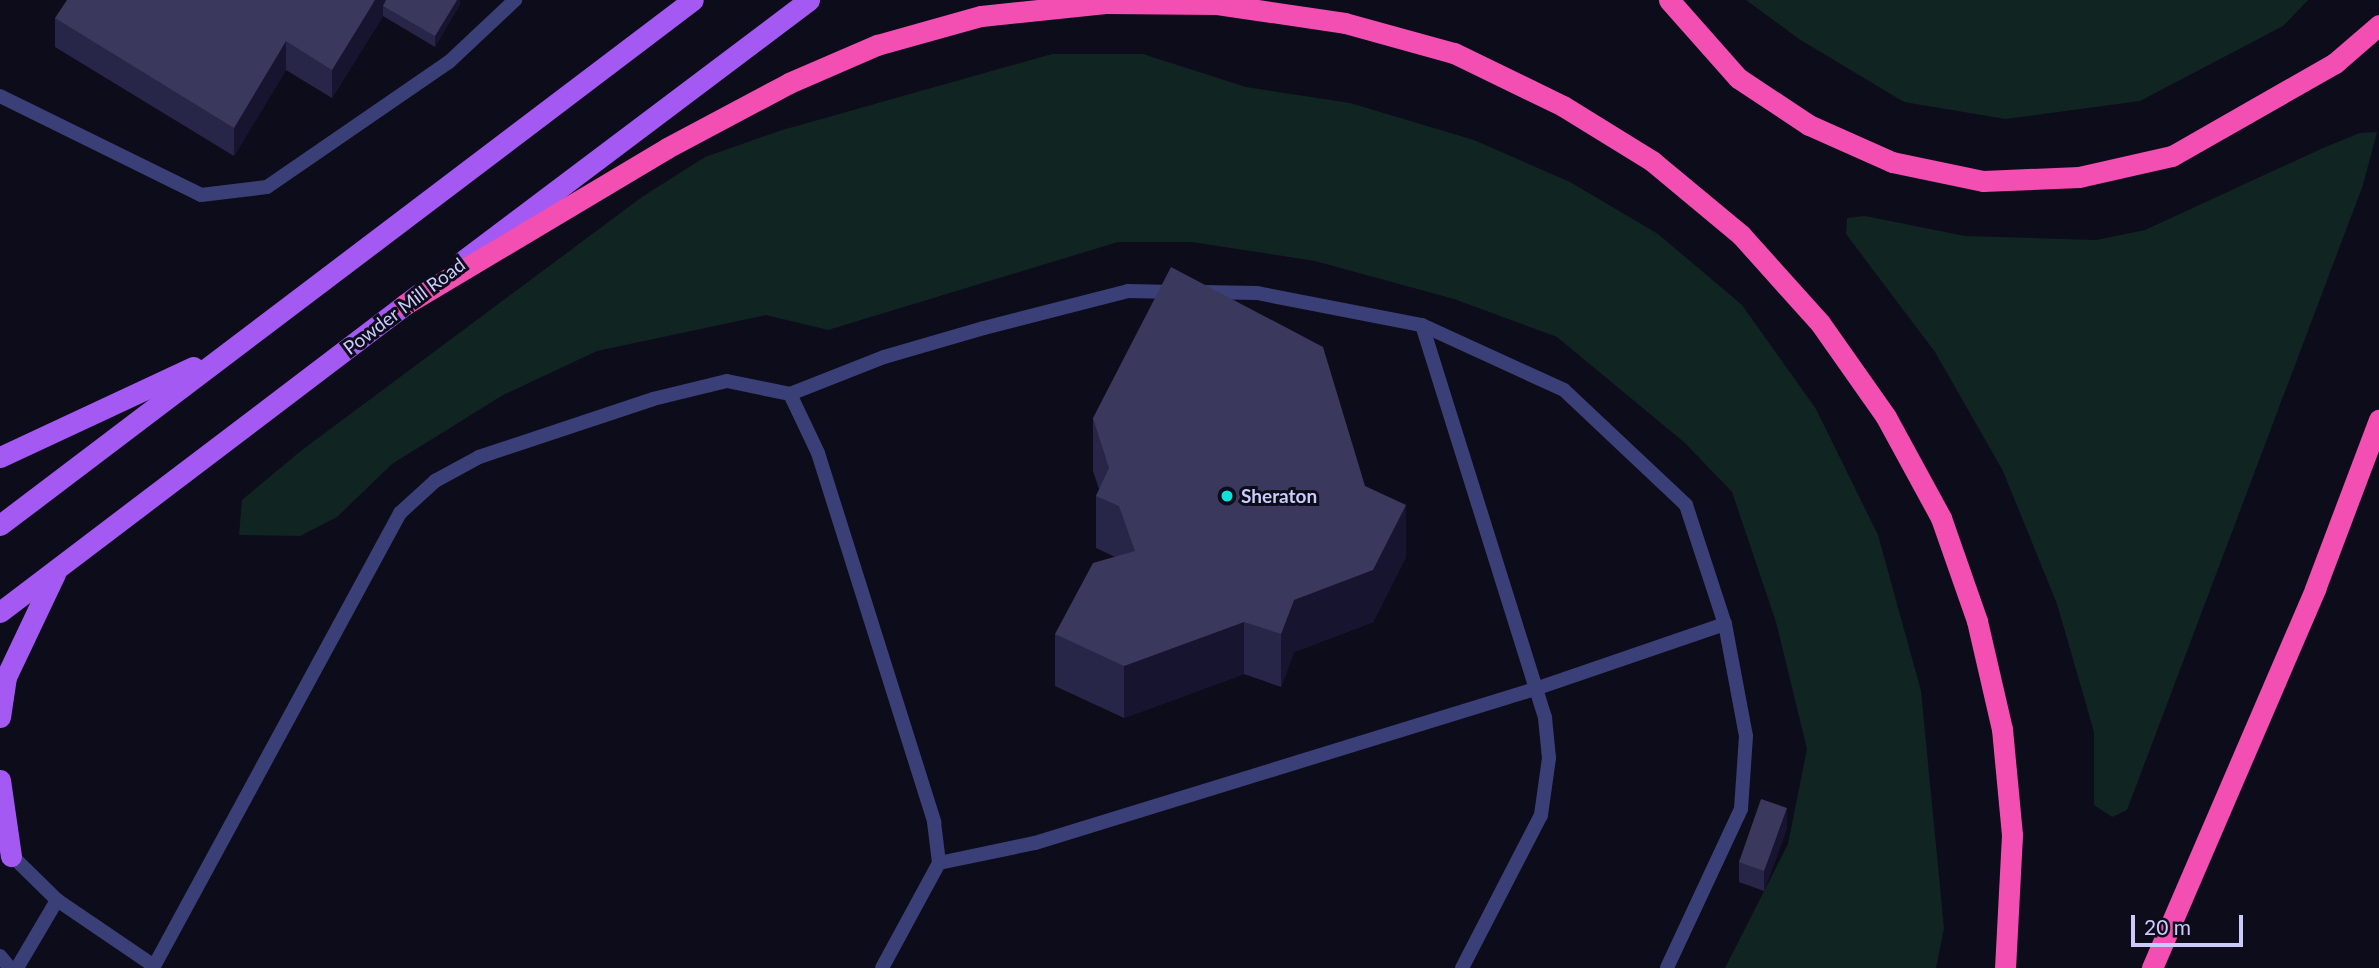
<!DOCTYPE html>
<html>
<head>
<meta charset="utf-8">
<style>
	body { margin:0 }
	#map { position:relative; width:2379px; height:968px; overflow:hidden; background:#0d0c1b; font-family:Lato,sans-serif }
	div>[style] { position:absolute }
	.green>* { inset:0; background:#102421 }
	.lane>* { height:14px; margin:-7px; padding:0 7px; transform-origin:7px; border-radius:7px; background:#3a4077 }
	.street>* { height:14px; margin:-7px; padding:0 7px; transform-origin:7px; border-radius:7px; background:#3a4077 }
	.primary>* { height:21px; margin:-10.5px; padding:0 10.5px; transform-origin:10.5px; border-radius:10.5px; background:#a559f3 }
	.highway>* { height:21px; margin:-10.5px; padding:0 10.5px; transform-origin:10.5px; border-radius:10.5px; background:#f34eb2 }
	.wall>* { inset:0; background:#282648 }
	.shaded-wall>* { inset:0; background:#16142e }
	.building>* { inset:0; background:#3a385c }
	.dots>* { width:19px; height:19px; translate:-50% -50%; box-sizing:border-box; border:4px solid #0d0c1b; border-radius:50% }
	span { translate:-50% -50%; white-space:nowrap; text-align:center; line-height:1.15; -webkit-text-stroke:6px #0d0c1b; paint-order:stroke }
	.street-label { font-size:19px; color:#cacbfb }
	.poi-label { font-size:19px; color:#cacbfb; font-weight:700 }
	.left { translate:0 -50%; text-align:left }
	.scale { position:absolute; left:2131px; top:915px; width:112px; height:32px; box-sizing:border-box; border:4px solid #cacbfb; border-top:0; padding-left:9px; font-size:21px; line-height:24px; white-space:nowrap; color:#cacbfb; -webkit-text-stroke:5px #0d0c1b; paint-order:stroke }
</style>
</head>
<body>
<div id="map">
	<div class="green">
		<div style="clip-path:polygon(1746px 0,2308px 0,2283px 26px,2140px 101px,2006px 119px,1904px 102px,1799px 39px)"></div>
		<div style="clip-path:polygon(1052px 54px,1143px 54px,1246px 87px,1350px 103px,1474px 140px,1570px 182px,1658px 234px,1742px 305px,1816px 409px,1878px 535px,1921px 691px,1944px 928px,1936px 968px,1725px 968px,1788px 844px,1807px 749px,1776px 622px,1732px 492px,1685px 443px,1557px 337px,1454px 299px,1315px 261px,1192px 242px,1118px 242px,828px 330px,766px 315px,597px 351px,503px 395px,392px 464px,337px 517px,300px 536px,239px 535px,242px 500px,302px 450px,642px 197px,705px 157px,779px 131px)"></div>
		<div style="clip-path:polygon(2377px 132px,2363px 185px,2127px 810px,2112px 817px,2094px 805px,2094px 732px,2057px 604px,2003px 471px,1935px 352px,1846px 234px,1847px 218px,1865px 216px,1965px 236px,2096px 240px,2145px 230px,2323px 148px,2360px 133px)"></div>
	</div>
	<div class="lane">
		<div style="left:0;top:96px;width:224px;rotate:26.2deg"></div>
		<div style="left:201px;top:195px;width:66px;rotate:-6.9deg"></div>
		<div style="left:267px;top:187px;width:221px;rotate:-34.5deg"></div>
		<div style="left:449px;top:62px;width:91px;rotate:-43.2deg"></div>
		<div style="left:1202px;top:292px;width:55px;rotate:1deg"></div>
		<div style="left:1257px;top:293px;width:168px;rotate:11deg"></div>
		<div style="left:1422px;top:325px;width:156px;rotate:24.6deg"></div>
		<div style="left:1564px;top:390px;width:168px;rotate:43.3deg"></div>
		<div style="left:1686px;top:505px;width:125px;rotate:71.9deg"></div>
		<div style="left:1725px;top:624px;width:114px;rotate:79.4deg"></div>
		<div style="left:1746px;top:736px;width:73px;rotate:93.9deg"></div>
		<div style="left:1741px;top:809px;width:175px;rotate:115deg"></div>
		<div style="left:1422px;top:325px;width:412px;rotate:72.6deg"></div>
		<div style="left:1545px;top:718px;width:40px;rotate:84.3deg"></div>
		<div style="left:1549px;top:758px;width:58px;rotate:98deg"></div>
		<div style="left:1541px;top:815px;width:172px;rotate:117.3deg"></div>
		<div style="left:790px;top:394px;width:101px;rotate:-21.5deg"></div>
		<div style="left:884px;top:357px;width:104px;rotate:-16.2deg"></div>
		<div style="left:984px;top:328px;width:149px;rotate:-14.4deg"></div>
		<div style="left:1128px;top:291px;width:47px;rotate:1.2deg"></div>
		<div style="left:939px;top:863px;width:98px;rotate:-11.8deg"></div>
		<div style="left:1035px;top:843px;width:523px;rotate:-17.12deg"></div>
		<div style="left:1535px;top:689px;width:201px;rotate:-18.9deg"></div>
		<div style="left:17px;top:968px;width:79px;rotate:-59.5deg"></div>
		<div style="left:153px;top:968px;width:518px;rotate:-61.5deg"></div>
		<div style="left:400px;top:513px;width:47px;rotate:-42.4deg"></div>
		<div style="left:435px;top:481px;width:50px;rotate:-28.6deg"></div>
		<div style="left:479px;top:457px;width:183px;rotate:-18.4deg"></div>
		<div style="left:653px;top:399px;width:76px;rotate:-13.7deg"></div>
		<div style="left:727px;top:381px;width:64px;rotate:11.7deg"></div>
		<div style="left:790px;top:394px;width:65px;rotate:64.6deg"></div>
		<div style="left:818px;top:453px;width:387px;rotate:72.5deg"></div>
		<div style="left:934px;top:822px;width:41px;rotate:83deg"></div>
		<div style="left:939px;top:863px;width:119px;rotate:118.5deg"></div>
	</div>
	<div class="street">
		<div style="left:7px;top:851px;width:70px;rotate:44.4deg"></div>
		<div style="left:57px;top:900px;width:117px;rotate:34.2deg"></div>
		<div style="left:0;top:956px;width:16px;rotate:50deg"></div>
	</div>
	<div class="primary">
		<div style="left:464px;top:260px;width:432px;rotate:-37deg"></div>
		<div style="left:0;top:457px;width:213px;rotate:-25deg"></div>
		<div style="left:0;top:525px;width:869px;rotate:-37.15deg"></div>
		<div style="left:0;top:612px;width:526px;rotate:-37.2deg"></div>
		<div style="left:0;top:717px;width:40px;rotate:-81.5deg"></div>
		<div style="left:6px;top:677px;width:114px;rotate:-64.6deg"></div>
		<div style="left:0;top:780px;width:77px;rotate:81.8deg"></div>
	</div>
	<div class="highway">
		<div style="left:1669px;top:0;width:104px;rotate:48.5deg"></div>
		<div style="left:1738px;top:78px;width:85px;rotate:33.5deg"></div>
		<div style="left:1809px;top:125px;width:91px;rotate:24deg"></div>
		<div style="left:1892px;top:162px;width:93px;rotate:11.8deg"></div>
		<div style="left:1983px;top:181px;width:96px;rotate:-2.4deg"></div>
		<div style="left:2079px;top:177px;width:95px;rotate:-12.7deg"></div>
		<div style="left:2172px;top:156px;width:188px;rotate:-29.7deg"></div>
		<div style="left:2335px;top:63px;width:58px;rotate:-40.8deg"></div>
		<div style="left:404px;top:305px;width:306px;rotate:-30.8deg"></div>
		<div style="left:667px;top:148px;width:138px;rotate:-28deg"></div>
		<div style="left:789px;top:83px;width:96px;rotate:-23.4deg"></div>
		<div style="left:877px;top:45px;width:108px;rotate:-15.6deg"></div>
		<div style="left:981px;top:16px;width:125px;rotate:-6deg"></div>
		<div style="left:1105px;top:3px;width:112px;rotate:0.5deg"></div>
		<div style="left:1217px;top:4px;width:129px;rotate:8.4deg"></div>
		<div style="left:1345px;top:23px;width:113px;rotate:15.4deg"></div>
		<div style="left:1454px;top:53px;width:121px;rotate:25.9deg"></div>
		<div style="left:1563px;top:106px;width:105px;rotate:31.7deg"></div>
		<div style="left:1652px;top:161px;width:116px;rotate:39.7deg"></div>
		<div style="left:1741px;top:235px;width:118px;rotate:48.1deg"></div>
		<div style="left:1820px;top:323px;width:115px;rotate:54.9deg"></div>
		<div style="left:1886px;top:417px;width:115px;rotate:61.4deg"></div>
		<div style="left:1941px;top:518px;width:109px;rotate:70.7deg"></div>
		<div style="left:1977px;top:621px;width:111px;rotate:77deg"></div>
		<div style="left:2002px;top:729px;width:106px;rotate:84.6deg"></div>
		<div style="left:2012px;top:835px;width:133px;rotate:93deg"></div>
		<div style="left:2152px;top:968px;width:413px;rotate:-66.7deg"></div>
		<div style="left:2315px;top:589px;width:181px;rotate:-69.3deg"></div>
	</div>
	<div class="wall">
		<div style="clip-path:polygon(460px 0,460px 4px,435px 47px,383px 16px,332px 98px,286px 70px,234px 156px,55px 47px,55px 18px)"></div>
		<div style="clip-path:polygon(1093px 418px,1365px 486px,1406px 557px,1373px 622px,1294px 652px,1281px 687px,1244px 674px,1124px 718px,1055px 686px,1055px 634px,1115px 557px,1096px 548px,1096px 496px,1099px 489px,1093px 471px)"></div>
		<div style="clip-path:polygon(1787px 828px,1764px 891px,1739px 882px,1739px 862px)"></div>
	</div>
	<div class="shaded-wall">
		<div style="clip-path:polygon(375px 0,393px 0,383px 6px,383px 16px,332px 98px,332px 70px)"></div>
		<div style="clip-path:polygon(457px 0,460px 0,460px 4px,435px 47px,435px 36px)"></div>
		<div style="clip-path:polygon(286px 41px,286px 70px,234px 156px,234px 128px)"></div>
		<div style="clip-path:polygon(1406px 505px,1406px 557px,1373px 622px,1294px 652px,1281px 687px,1281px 634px,1294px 600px)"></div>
		<div style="clip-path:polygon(1244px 622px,1244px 674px,1124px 718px,1124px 666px)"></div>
		<div style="clip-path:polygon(1787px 808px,1787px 828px,1764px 891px,1764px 871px)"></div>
	</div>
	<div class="building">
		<div style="clip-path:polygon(67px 0,375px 0,332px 70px,286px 41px,234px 128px,55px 18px)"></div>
		<div style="clip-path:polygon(386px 0,457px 0,435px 36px,383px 6px)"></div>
		<div style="clip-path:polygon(1171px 267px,1323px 347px,1365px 486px,1406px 505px,1373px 570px,1294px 600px,1281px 634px,1244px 622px,1124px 666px,1055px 634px,1093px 563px,1135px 551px,1119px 506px,1096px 496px,1109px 468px,1093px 418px)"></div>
		<div style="clip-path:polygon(1761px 799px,1787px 808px,1764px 871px,1739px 862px)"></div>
	</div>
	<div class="dots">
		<div style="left:1227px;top:496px;background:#10e2db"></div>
	</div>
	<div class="street-label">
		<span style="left:404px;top:306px;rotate:-37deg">Powder Mill Road</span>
	</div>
	<div class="poi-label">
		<span class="left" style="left:1241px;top:496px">Sheraton</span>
	</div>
	<div class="scale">20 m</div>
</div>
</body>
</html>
